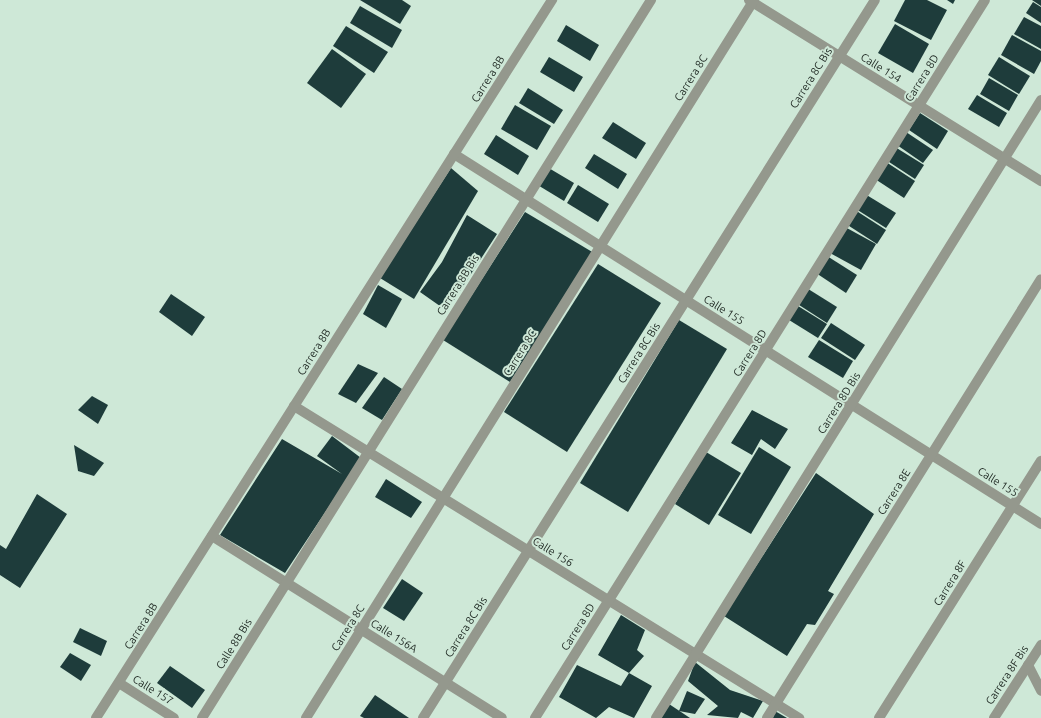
<!DOCTYPE html>
<html>
<head>
<meta charset="utf-8">
<style>
	body { margin:0 }
	#map { position:relative; width:1041px; height:718px; overflow:hidden; background:#cee8d7; font-family:Ubuntu,sans-serif }
	div>[style] { position:absolute }
	.building>* { inset:0; background:#1e3c3b }
	.minor>* { height:10px; margin:-5px; padding:0 5px; transform-origin:5px; border-radius:5px; background:#94988d }
	span { translate:-50% -50%; white-space:nowrap; text-align:center; line-height:1.15; -webkit-text-stroke:4px #cee8d7; paint-order:stroke }
	.street-label { font-size:11px; color:#232d27 }
</style>
</head>
<body>
<div id="map">
	<div class="building">
		<div style="clip-path:polygon(360px 0,402px 0,411px 6px,400px 24px)"></div>
		<div style="clip-path:polygon(905px 0,927px 0,947px 10px,931px 40px,894px 21px)"></div>
		<div style="clip-path:polygon(947px 0,955px 0,953px 4px)"></div>
		<div style="clip-path:polygon(1032px 0,1041px 0,1041px 6px)"></div>
		<div style="clip-path:polygon(1033px 2px,1041px 7px,1041px 23px,1026px 13px)"></div>
		<div style="clip-path:polygon(360px 6px,402px 30px,392px 48px,350px 23px)"></div>
		<div style="clip-path:polygon(1024px 17px,1041px 26px,1041px 49px,1014px 34px)"></div>
		<div style="clip-path:polygon(895px 24px,929px 44px,913px 73px,878px 53px)"></div>
		<div style="clip-path:polygon(566px 25px,599px 45px,590px 61px,557px 41px)"></div>
		<div style="clip-path:polygon(346px 26px,388px 52px,374px 73px,333px 46px)"></div>
		<div style="clip-path:polygon(1012px 35px,1041px 51px,1041px 61px,1034px 74px,1001px 55px)"></div>
		<div style="clip-path:polygon(332px 49px,366px 74px,341px 108px,307px 83px)"></div>
		<div style="clip-path:polygon(549px 57px,583px 77px,574px 92px,540px 72px)"></div>
		<div style="clip-path:polygon(999px 57px,1030px 76px,1019px 94px,988px 75px)"></div>
		<div style="clip-path:polygon(989px 78px,1018px 95px,1009px 111px,980px 94px)"></div>
		<div style="clip-path:polygon(528px 88px,563px 110px,554px 124px,519px 103px)"></div>
		<div style="clip-path:polygon(977px 95px,1007px 113px,999px 127px,968px 109px)"></div>
		<div style="clip-path:polygon(515px 105px,551px 126px,537px 150px,501px 129px)"></div>
		<div style="clip-path:polygon(920px 113px,948px 131px,937px 149px,909px 130px)"></div>
		<div style="clip-path:polygon(613px 122px,646px 143px,636px 159px,602px 138px)"></div>
		<div style="clip-path:polygon(906px 132px,933px 150px,923px 163px,897px 145px)"></div>
		<div style="clip-path:polygon(496px 135px,529px 156px,518px 175px,484px 154px)"></div>
		<div style="clip-path:polygon(895px 147px,924px 165px,915px 179px,886px 160px)"></div>
		<div style="clip-path:polygon(594px 154px,627px 174px,618px 189px,585px 168px)"></div>
		<div style="clip-path:polygon(886px 162px,915px 181px,904px 198px,875px 179px)"></div>
		<div style="clip-path:polygon(547px 167px,574px 183px,564px 201px,536px 184px)"></div>
		<div style="clip-path:polygon(451px 168px,478px 191px,414px 299px,380px 278px)"></div>
		<div style="clip-path:polygon(578px 185px,609px 204px,598px 222px,567px 203px)"></div>
		<div style="clip-path:polygon(865px 194px,896px 213px,886px 228px,856px 209px)"></div>
		<div style="clip-path:polygon(855px 210px,886px 230px,877px 244px,846px 224px)"></div>
		<div style="clip-path:polygon(525px 212px,594px 253px,510px 382px,443px 340px)"></div>
		<div style="clip-path:polygon(467px 215px,497px 234px,447px 311px,420px 292px,442px 262px)"></div>
		<div style="clip-path:polygon(845px 227px,876px 244px,861px 270px,830px 253px)"></div>
		<div style="clip-path:polygon(827px 256px,857px 275px,846px 293px,816px 273px)"></div>
		<div style="clip-path:polygon(598px 264px,661px 303px,567px 452px,504px 412px)"></div>
		<div style="clip-path:polygon(378px 285px,402px 299px,386px 328px,363px 314px)"></div>
		<div style="clip-path:polygon(805px 287px,837px 307px,827px 323px,796px 303px)"></div>
		<div style="clip-path:polygon(171px 294px,205px 317px,192px 336px,159px 312px)"></div>
		<div style="clip-path:polygon(798px 306px,827px 324px,818px 338px,789px 320px)"></div>
		<div style="clip-path:polygon(679px 320px,727px 349px,628px 512px,580px 483px)"></div>
		<div style="clip-path:polygon(831px 323px,865px 345px,855px 360px,821px 338px)"></div>
		<div style="clip-path:polygon(819px 340px,853px 361px,843px 378px,808px 357px)"></div>
		<div style="clip-path:polygon(358px 364px,378px 373px,356px 403px,338px 394px)"></div>
		<div style="clip-path:polygon(384px 377px,402px 389px,382px 420px,362px 408px)"></div>
		<div style="clip-path:polygon(92px 396px,108px 405px,98px 424px,78px 410px)"></div>
		<div style="clip-path:polygon(752px 410px,788px 429px,775px 449px,761px 439px,752px 455px,731px 443px)"></div>
		<div style="clip-path:polygon(332px 436px,361px 458px,285px 573px,220px 535px,282px 439px,342px 474px,317px 456px)"></div>
		<div style="clip-path:polygon(74px 445px,104px 463px,94px 476px,78px 471px)"></div>
		<div style="clip-path:polygon(759px 447px,791px 467px,751px 534px,718px 515px)"></div>
		<div style="clip-path:polygon(706px 452px,741px 473px,709px 525px,675px 504px)"></div>
		<div style="clip-path:polygon(816px 473px,874px 514px,828px 591px,834px 594px,815px 625px,807px 624px,787px 656px,724px 616px)"></div>
		<div style="clip-path:polygon(386px 479px,422px 502px,411px 518px,375px 497px)"></div>
		<div style="clip-path:polygon(37px 494px,67px 514px,20px 588px,0 575px,0 545px,6px 549px)"></div>
		<div style="clip-path:polygon(402px 579px,423px 593px,404px 621px,383px 608px)"></div>
		<div style="clip-path:polygon(621px 615px,645px 630px,637px 650px,644px 656px,629px 673px,598px 655px)"></div>
		<div style="clip-path:polygon(80px 628px,107px 641px,101px 656px,73px 642px)"></div>
		<div style="clip-path:polygon(70px 653px,91px 665px,81px 681px,60px 667px)"></div>
		<div style="clip-path:polygon(695px 662px,730px 690px,763px 701px,753px 718px,741px 712px,738px 718px,707px 715px,718px 706px,688px 681px)"></div>
		<div style="clip-path:polygon(577px 665px,621px 686px,629px 673px,652px 686px,634px 718px,609px 707px,596px 718px,559px 697px)"></div>
		<div style="clip-path:polygon(170px 666px,205px 690px,192px 708px,157px 683px)"></div>
		<div style="clip-path:polygon(687px 691px,705px 699px,695px 714px,679px 711px)"></div>
		<div style="clip-path:polygon(375px 695px,409px 718px,364px 718px,360px 716px)"></div>
		<div style="clip-path:polygon(669px 704px,690px 718px,660px 718px)"></div>
		<div style="clip-path:polygon(775px 711px,787px 718px,773px 718px)"></div>
	</div>
	<div class="minor">
		<div style="left:749px;top:0;width:344px;rotate:31.8deg"></div>
		<div style="left:454px;top:154px;width:694px;rotate:32.22deg"></div>
		<div style="left:294px;top:406px;width:594px;rotate:31.71deg"></div>
		<div style="left:212px;top:536px;width:342px;rotate:32.1deg"></div>
		<div style="left:1028px;top:665px;width:29px;rotate:63deg"></div>
		<div style="left:119px;top:683px;width:65px;rotate:32.5deg"></div>
		<div style="left:96px;top:718px;width:851px;rotate:-57.58deg"></div>
		<div style="left:202px;top:718px;width:847px;rotate:-57.98deg"></div>
		<div style="left:306px;top:718px;width:846px;rotate:-58.04deg"></div>
		<div style="left:423px;top:718px;width:848px;rotate:-57.81deg"></div>
		<div style="left:535px;top:718px;width:847px;rotate:-57.92deg"></div>
		<div style="left:656px;top:718px;width:728px;rotate:-58.08deg"></div>
		<div style="left:767px;top:718px;width:517px;rotate:-58.03deg"></div>
		<div style="left:879px;top:718px;width:304px;rotate:-57.8deg"></div>
		<div style="left:994px;top:718px;width:87px;rotate:-57.2deg"></div>
	</div>
	<div class="street-label">
		<span style="left:881px;top:68px;rotate:32deg">Calle 154</span>
		<span style="left:691px;top:78px;rotate:-58deg">Carrera 8C</span>
		<span style="left:811px;top:78px;rotate:-58deg">Carrera 8C Bis</span>
		<span style="left:922px;top:78px;rotate:-58deg">Carrera 8D</span>
		<span style="left:488px;top:79px;rotate:-58deg">Carrera 8B</span>
		<span style="left:458px;top:285px;rotate:-58deg">Carrera 8B Bis</span>
		<span style="left:724px;top:310px;rotate:32deg">Calle 155</span>
		<span style="left:314px;top:352px;rotate:-58deg">Carrera 8B</span>
		<span style="left:520px;top:353px;rotate:-58deg">Carrera 8C</span>
		<span style="left:639px;top:353px;rotate:-58deg">Carrera 8C Bis</span>
		<span style="left:750px;top:353px;rotate:-58deg">Carrera 8D</span>
		<span style="left:839px;top:403px;rotate:-58deg">Carrera 8D Bis</span>
		<span style="left:998px;top:482px;rotate:32deg">Calle 155</span>
		<span style="left:894px;top:492px;rotate:-58deg">Carrera 8E</span>
		<span style="left:553px;top:552px;rotate:32deg">Calle 156</span>
		<span style="left:950px;top:583px;rotate:-58deg">Carrera 8F</span>
		<span style="left:141px;top:626px;rotate:-58deg">Carrera 8B</span>
		<span style="left:466px;top:627px;rotate:-58deg">Carrera 8C Bis</span>
		<span style="left:578px;top:627px;rotate:-58deg">Carrera 8D</span>
		<span style="left:348px;top:628px;rotate:-58deg">Carrera 8C</span>
		<span style="left:394px;top:636px;rotate:32deg">Calle 156A</span>
		<span style="left:234px;top:644px;rotate:-58deg">Calle 8B Bis</span>
		<span style="left:1007px;top:675px;rotate:-57deg">Carrera 8F Bis</span>
		<span style="left:153px;top:690px;rotate:32deg">Calle 157</span>
	</div>
</div>
</body>
</html>
